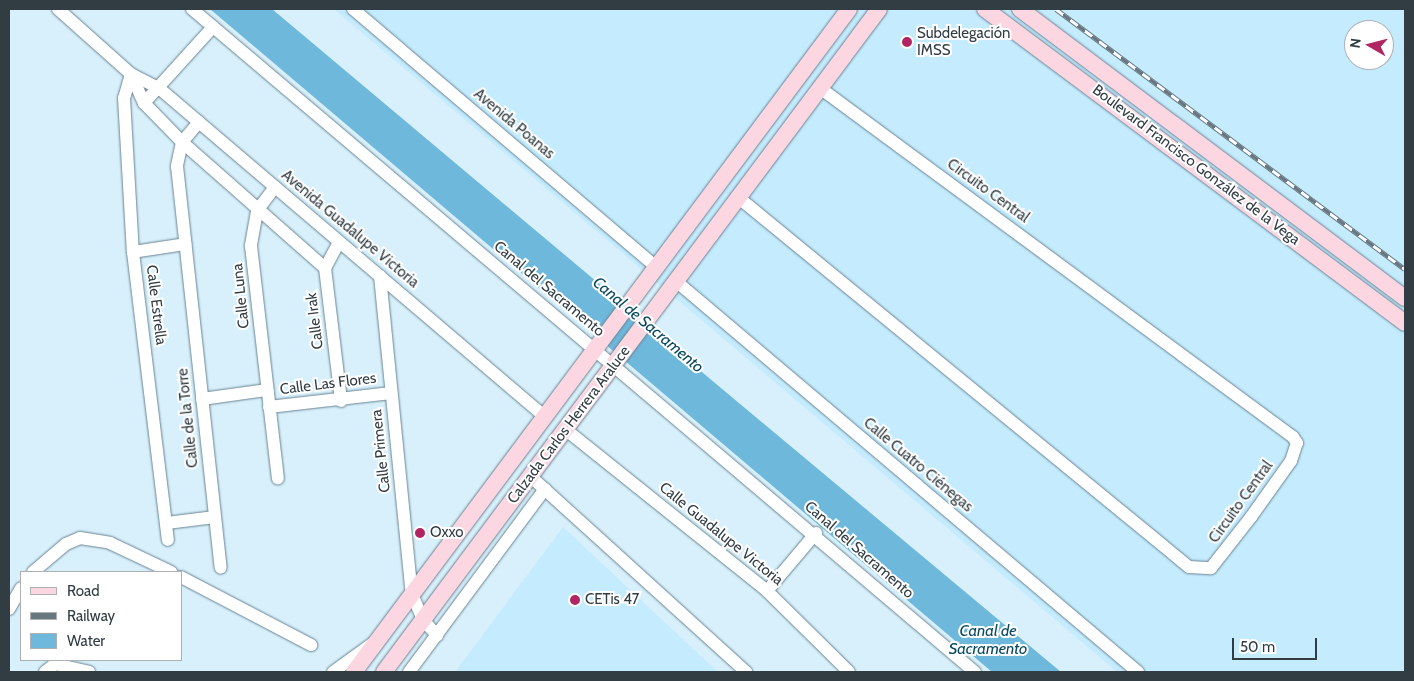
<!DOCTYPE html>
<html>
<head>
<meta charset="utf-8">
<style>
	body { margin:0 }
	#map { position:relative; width:1414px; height:681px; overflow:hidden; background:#d8f0fc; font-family:Cabin,sans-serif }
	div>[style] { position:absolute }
	.built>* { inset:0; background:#c5ebff }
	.water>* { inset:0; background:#6eb8db }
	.roads { filter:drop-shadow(0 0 1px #688492) drop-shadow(0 0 1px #688492) }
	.minor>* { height:12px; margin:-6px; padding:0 6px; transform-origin:6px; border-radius:6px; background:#fff }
	.major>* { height:16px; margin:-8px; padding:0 8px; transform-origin:8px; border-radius:8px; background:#fcd6e0 }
	.rail>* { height:5px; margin-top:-2.5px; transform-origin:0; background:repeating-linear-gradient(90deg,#fff 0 9px,#68777f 0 18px); box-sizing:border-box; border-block:1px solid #68777f }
	.dots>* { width:14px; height:14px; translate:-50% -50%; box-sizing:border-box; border:2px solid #fff; border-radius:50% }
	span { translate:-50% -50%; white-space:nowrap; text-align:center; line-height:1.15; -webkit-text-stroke:4px #fff; paint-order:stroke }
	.poi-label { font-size:15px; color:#313d43 }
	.left { translate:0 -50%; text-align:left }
	.street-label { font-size:15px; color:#313d43 }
	.water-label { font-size:16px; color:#084961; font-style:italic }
	.frame { position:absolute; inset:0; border:10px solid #313d43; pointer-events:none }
	.legend { position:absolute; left:20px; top:571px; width:162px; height:90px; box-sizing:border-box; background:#fff; border:1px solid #adb1b4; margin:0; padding:6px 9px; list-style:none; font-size:15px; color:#313d43 }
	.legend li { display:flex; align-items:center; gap:10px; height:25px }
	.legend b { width:25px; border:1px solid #adb1b4 }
	.north { position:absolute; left:1344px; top:20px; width:50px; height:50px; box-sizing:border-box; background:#fff; border:1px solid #adb1b4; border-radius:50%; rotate:278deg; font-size:14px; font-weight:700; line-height:20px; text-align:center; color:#313d43 }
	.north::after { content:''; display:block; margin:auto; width:18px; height:22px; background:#b02562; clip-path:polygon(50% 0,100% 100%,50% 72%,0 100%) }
	.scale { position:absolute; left:1232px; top:638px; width:85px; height:22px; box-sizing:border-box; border:2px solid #313d43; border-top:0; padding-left:6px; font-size:15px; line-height:18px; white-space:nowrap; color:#313d43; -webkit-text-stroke:4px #fff; paint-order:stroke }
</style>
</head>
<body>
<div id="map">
	<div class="built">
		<div style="clip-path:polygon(evenodd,334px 9px,1405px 9px,1405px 672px,1117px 672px,334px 9px,1354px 30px,1384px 30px,1384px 60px,1354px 60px,1354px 30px)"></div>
		<div style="clip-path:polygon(563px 527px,718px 672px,455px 672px)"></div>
	</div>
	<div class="water">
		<div style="clip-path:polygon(210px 9px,272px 9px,603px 287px,654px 337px,660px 337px,1061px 672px,992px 672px)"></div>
	</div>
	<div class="roads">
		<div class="minor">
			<div style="left:58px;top:9px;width:98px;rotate:41.7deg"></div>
			<div style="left:131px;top:74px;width:33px;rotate:27deg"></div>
			<div style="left:160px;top:89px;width:504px;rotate:40.42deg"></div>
			<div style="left:192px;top:9px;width:1026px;rotate:40.26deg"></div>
			<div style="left:353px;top:9px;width:395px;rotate:40.4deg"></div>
			<div style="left:131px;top:74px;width:25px;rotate:106deg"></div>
			<div style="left:124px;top:98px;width:154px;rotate:86.7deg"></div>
			<div style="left:133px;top:252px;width:290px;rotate:83.1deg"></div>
			<div style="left:131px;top:74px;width:32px;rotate:66deg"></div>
			<div style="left:144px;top:103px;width:54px;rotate:45.7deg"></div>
			<div style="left:182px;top:142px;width:191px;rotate:41.4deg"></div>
			<div style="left:144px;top:103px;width:103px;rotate:-47.8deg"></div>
			<div style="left:199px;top:122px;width:26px;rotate:130deg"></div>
			<div style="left:182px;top:142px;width:25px;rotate:102deg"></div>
			<div style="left:177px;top:166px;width:404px;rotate:83.8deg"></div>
			<div style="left:275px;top:187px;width:30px;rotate:127deg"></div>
			<div style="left:257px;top:211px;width:36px;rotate:100deg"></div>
			<div style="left:251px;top:246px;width:234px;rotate:83.4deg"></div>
			<div style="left:739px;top:198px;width:582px;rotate:39.35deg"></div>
			<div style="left:1189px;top:567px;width:22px;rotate:3deg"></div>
			<div style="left:1211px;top:568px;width:65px;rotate:-51.9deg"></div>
			<div style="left:1251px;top:517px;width:69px;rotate:-54.5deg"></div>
			<div style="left:1291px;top:461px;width:19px;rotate:-72deg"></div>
			<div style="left:1297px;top:443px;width:7px;rotate:-124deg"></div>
			<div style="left:1293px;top:437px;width:588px;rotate:-143.58deg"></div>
			<div style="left:339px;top:242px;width:30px;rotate:118deg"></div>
			<div style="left:325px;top:268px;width:134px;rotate:83.1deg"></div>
			<div style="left:133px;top:252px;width:53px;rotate:-8.7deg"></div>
			<div style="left:380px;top:276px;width:320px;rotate:84.3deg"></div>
			<div style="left:412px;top:594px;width:28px;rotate:67deg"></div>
			<div style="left:423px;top:620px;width:21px;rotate:47deg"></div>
			<div style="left:677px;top:282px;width:604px;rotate:40.23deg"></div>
			<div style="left:202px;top:399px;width:66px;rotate:-7.9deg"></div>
			<div style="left:269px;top:407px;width:123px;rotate:-6.5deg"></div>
			<div style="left:565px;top:429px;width:259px;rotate:38.7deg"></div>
			<div style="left:767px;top:591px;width:115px;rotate:44.6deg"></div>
			<div style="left:530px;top:476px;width:292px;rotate:42.2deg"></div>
			<div style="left:167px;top:523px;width:48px;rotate:-7.1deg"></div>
			<div style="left:33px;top:572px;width:43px;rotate:-40.3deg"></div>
			<div style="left:66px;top:544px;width:15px;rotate:-23deg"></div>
			<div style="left:80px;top:538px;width:30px;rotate:9deg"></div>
			<div style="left:110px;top:543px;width:68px;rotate:25.4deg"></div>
			<div style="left:181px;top:577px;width:147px;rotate:27.6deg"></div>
			<div style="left:767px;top:591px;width:76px;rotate:-49.8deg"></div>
			<div style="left:9px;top:609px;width:24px;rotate:-60deg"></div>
			<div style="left:45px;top:672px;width:13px;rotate:-39deg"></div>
			<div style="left:55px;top:664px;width:35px;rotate:13deg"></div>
			<div style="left:333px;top:672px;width:49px;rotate:-35.9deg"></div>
			<div style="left:409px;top:672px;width:228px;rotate:-53.4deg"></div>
		</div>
		<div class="major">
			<div style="left:985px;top:9px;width:524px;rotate:36.78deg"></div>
			<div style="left:1020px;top:9px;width:481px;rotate:36.9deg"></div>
			<div style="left:354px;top:672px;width:827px;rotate:-53.25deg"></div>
			<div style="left:384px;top:672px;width:827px;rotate:-53.25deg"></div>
		</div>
	</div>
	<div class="rail">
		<div style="left:1056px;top:9px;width:435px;rotate:36.7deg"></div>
	</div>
	<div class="dots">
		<div style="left:907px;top:42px;background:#b02562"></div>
		<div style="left:420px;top:533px;background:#b02562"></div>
		<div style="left:575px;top:600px;background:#b02562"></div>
	</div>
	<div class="poi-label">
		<span class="left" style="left:917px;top:42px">Subdelegación<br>IMSS</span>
		<span class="left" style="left:430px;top:533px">Oxxo</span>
		<span class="left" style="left:585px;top:600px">CETis 47</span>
	</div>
	<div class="street-label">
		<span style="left:514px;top:124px;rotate:40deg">Avenida Poanas</span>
		<span style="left:1196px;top:165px;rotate:37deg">Boulevard Francisco González de la Vega</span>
		<span style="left:988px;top:191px;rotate:36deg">Circuito Central</span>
		<span style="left:350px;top:229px;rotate:40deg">Avenida Guadalupe Victoria</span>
		<span style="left:549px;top:289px;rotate:40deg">Canal del Sacramento</span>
		<span style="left:241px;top:296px;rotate:-96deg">Calle Luna</span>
		<span style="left:156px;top:305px;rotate:83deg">Calle Estrella</span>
		<span style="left:315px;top:321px;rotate:-97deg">Calle Irak</span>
		<span style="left:328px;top:384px;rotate:-7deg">Calle Las Flores</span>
		<span style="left:188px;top:418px;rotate:-96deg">Calle de la Torre</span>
		<span style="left:569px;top:425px;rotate:-53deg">Calzada Carlos Herrera Araluce</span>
		<span style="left:381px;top:451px;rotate:-96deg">Calle Primera</span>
		<span style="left:918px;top:465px;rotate:40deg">Calle Cuatro Ciénegas</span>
		<span style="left:1241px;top:502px;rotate:-54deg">Circuito Central</span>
		<span style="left:721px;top:534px;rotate:39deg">Calle Guadalupe Victoria</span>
		<span style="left:859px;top:550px;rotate:41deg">Canal del Sacramento</span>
	</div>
	<div class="water-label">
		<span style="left:648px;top:325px;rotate:40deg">Canal de Sacramento</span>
		<span style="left:988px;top:640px">Canal de<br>Sacramento</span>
	</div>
	<div class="frame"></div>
	<ul class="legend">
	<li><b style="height:6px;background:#fcd6e0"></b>Road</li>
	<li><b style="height:6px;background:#68777f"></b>Railway</li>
	<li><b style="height:14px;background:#6eb8db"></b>Water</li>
	</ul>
	<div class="north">N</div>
	<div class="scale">50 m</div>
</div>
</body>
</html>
